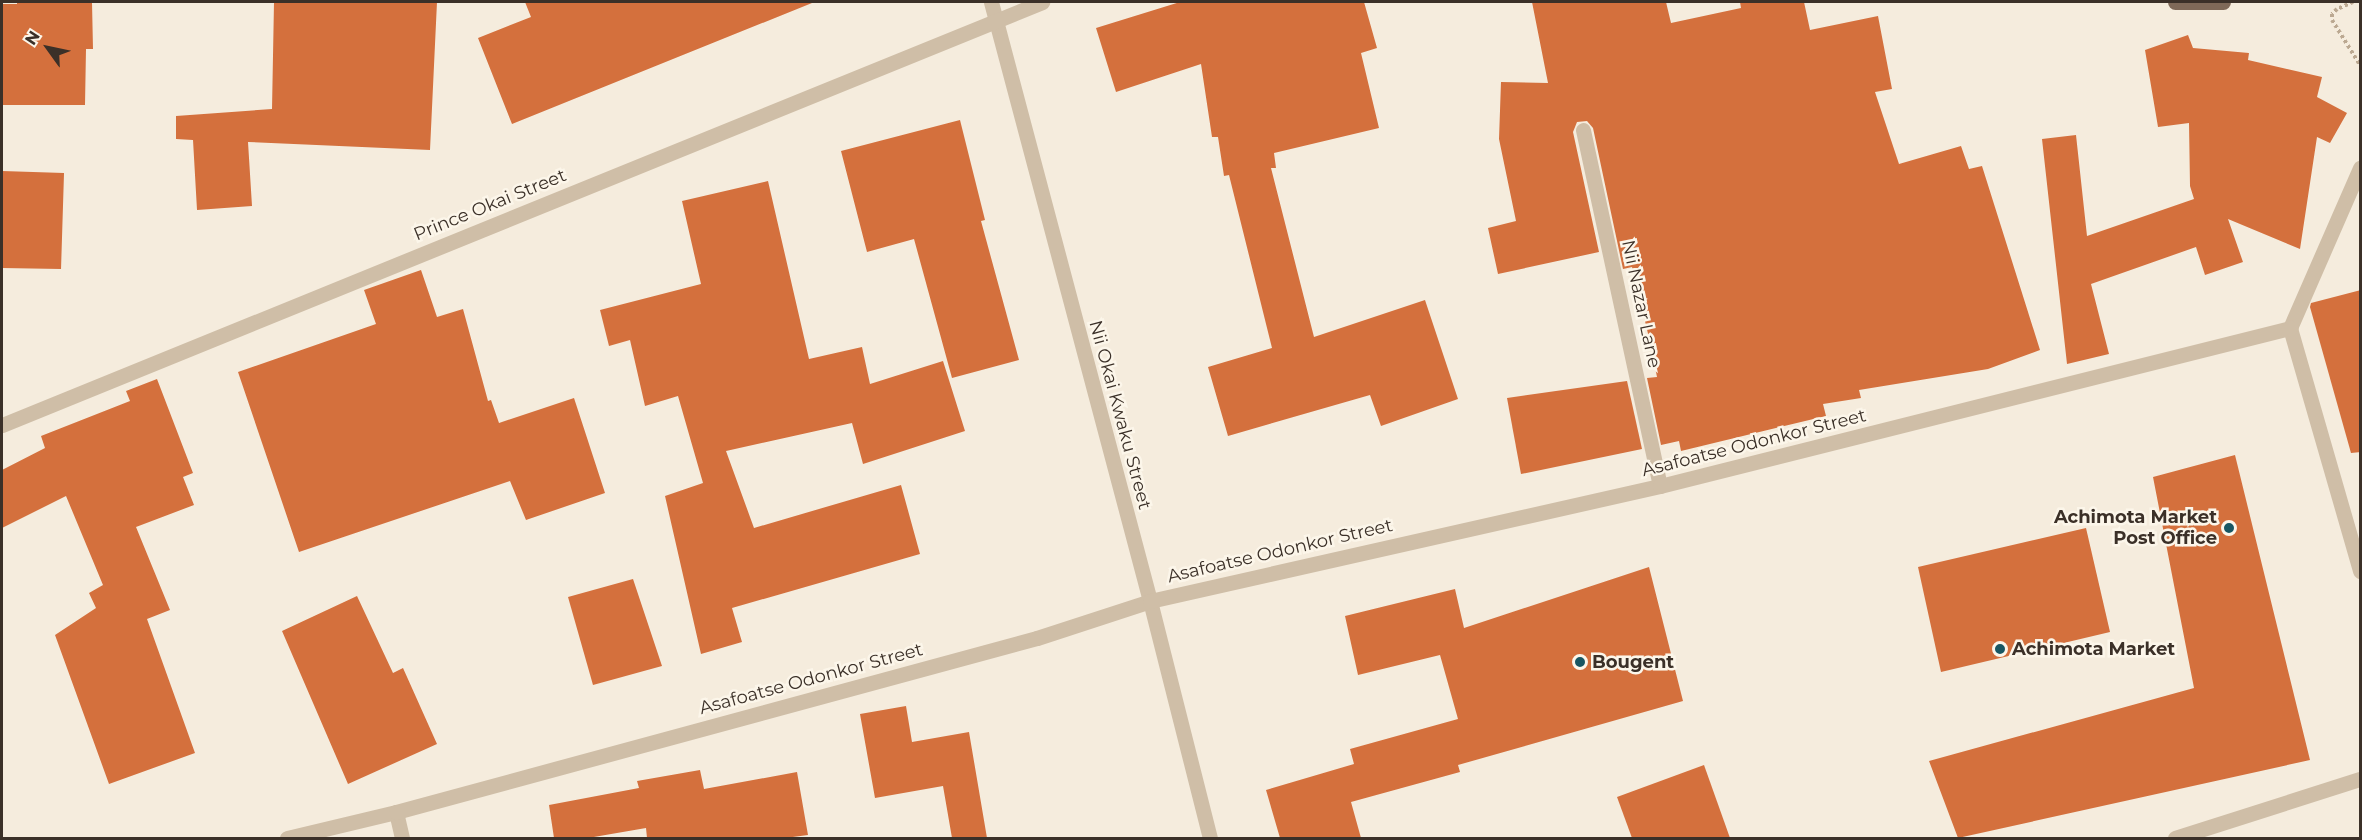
<!DOCTYPE html>
<html>
<head>
<meta charset="utf-8">
<style>
	body { margin:0 }
	#map { position:relative; width:2362px; height:840px; overflow:hidden; background:#f5ecdd; font-family:Montserrat,sans-serif }
	div>[style] { position:absolute }
	.building>* { inset:0; background:#d4703d }
	.path>* { height:4px; margin-top:-2px; transform-origin:0; background:repeating-linear-gradient(90deg,#bba891 0 3px,transparent 0 6px) }
	.minor>* { height:15px; margin:-7.5px; padding:0 7.5px; transform-origin:7.5px; border-radius:7.5px; background:#cfbea7 }
	.major>* { height:15px; margin:-7.5px; padding:0 7.5px; transform-origin:7.5px; border-radius:7.5px; background:#7f6958 }
	.dots>* { width:16px; height:16px; translate:-50% -50%; box-sizing:border-box; border:3px solid #fcf6ea; border-radius:50% }
	span { translate:-50% -50%; white-space:nowrap; text-align:center; line-height:1.15; -webkit-text-stroke:5px #fcf6ea; paint-order:stroke }
	.street-label { font-size:18px; color:#3b3028 }
	.poi-label { font-size:18px; color:#3b3028; font-weight:700 }
	.right { translate:-100% -50%; text-align:right }
	.left { translate:0 -50%; text-align:left }
	.frame { position:absolute; inset:0; border:3px solid #3b3028; pointer-events:none }
	.north { position:absolute; left:18px; top:18px; width:60px; height:60px; -webkit-text-stroke:4px #fcf6ea; paint-order:stroke; rotate:303deg; font-size:16px; font-weight:700; line-height:24px; text-align:center; color:#3b3028 }
	.north::after { content:''; display:block; margin:auto; width:21px; height:27px; background:#3b3028; clip-path:polygon(50% 0,100% 100%,50% 72%,0 100%) }
</style>
</head>
<body>
<div id="map">
	<div class="building">
		<div style="clip-path:polygon(17px 2px,92px 2px,93px 49px,86px 49px,85px 105px,2px 105px,2px 4px,17px 4px)"></div>
		<div style="clip-path:polygon(274px 2px,437px 2px,430px 150px,248px 142px,252px 206px,197px 210px,193px 140px,176px 139px,176px 116px,272px 109px)"></div>
		<div style="clip-path:polygon(525px 2px,812px 2px,812px 3px,512px 124px,478px 38px,531px 17px)"></div>
		<div style="clip-path:polygon(1180px 2px,1364px 2px,1377px 48px,1361px 53px,1379px 128px,1274px 153px,1276px 168px,1271px 168px,1314px 337px,1425px 300px,1458px 399px,1381px 426px,1370px 395px,1228px 436px,1208px 367px,1272px 348px,1229px 175px,1224px 176px,1218px 137px,1212px 137px,1201px 64px,1116px 92px,1096px 28px)"></div>
		<div style="clip-path:polygon(1532px 2px,1666px 2px,1671px 23px,1741px 8px,1740px 2px,1804px 2px,1810px 30px,1878px 16px,1892px 89px,1875px 92px,1899px 164px,1961px 146px,1969px 169px,1982px 166px,2040px 350px,1988px 369px,1859px 390px,1861px 398px,1823px 404px,1826px 416px,1681px 451px,1679px 441px,1661px 445px,1647px 378px,1657px 377px,1650px 342px,1632px 267px,1623px 269px,1593px 128px,1587px 121px,1577px 122px,1573px 132px,1599px 252px,1498px 274px,1488px 228px,1516px 221px,1499px 139px,1501px 82px,1548px 83px)"></div>
		<div style="clip-path:polygon(2188px 35px,2193px 48px,2249px 53px,2248px 60px,2322px 77px,2317px 97px,2347px 113px,2330px 143px,2317px 137px,2300px 249px,2228px 219px,2243px 262px,2205px 275px,2196px 247px,2091px 284px,2109px 354px,2067px 364px,2042px 139px,2076px 135px,2087px 236px,2194px 199px,2190px 186px,2189px 123px,2158px 127px,2145px 50px)"></div>
		<div style="clip-path:polygon(960px 120px,985px 220px,981px 221px,1019px 360px,952px 378px,914px 239px,867px 252px,841px 151px)"></div>
		<div style="clip-path:polygon(2px 171px,64px 173px,61px 269px,2px 268px)"></div>
		<div style="clip-path:polygon(768px 181px,809px 359px,862px 347px,870px 384px,943px 361px,965px 431px,863px 464px,852px 423px,726px 451px,754px 528px,901px 485px,920px 554px,732px 608px,742px 642px,701px 654px,665px 496px,703px 483px,678px 396px,645px 406px,630px 340px,609px 346px,600px 310px,701px 284px,682px 201px)"></div>
		<div style="clip-path:polygon(421px 270px,437px 317px,463px 309px,488px 401px,491px 400px,499px 423px,574px 398px,605px 493px,526px 520px,510px 481px,299px 552px,238px 372px,376px 324px,364px 290px)"></div>
		<div style="clip-path:polygon(2361px 290px,2361px 452px,2351px 453px,2310px 307px,2311px 303px)"></div>
		<div style="clip-path:polygon(157px 379px,193px 473px,183px 477px,194px 505px,136px 527px,170px 610px,147px 619px,195px 753px,109px 784px,55px 635px,96px 608px,89px 593px,103px 585px,66px 496px,2px 528px,2px 470px,45px 448px,41px 436px,130px 401px,126px 391px)"></div>
		<div style="clip-path:polygon(1627px 381px,1642px 449px,1521px 474px,1507px 398px)"></div>
		<div style="clip-path:polygon(2235px 455px,2310px 760px,1958px 838px,1929px 761px,2194px 688px,2153px 477px)"></div>
		<div style="clip-path:polygon(2086px 528px,2110px 632px,1941px 672px,1918px 567px)"></div>
		<div style="clip-path:polygon(1649px 567px,1683px 701px,1458px 765px,1460px 772px,1351px 802px,1361px 838px,1280px 838px,1266px 790px,1354px 764px,1350px 749px,1458px 719px,1440px 655px,1358px 675px,1345px 616px,1455px 589px,1464px 628px)"></div>
		<div style="clip-path:polygon(633px 579px,662px 666px,593px 685px,568px 597px)"></div>
		<div style="clip-path:polygon(357px 596px,393px 673px,403px 668px,437px 744px,348px 784px,282px 631px)"></div>
		<div style="clip-path:polygon(906px 706px,912px 742px,969px 732px,987px 838px,952px 838px,943px 786px,875px 798px,860px 714px)"></div>
		<div style="clip-path:polygon(1704px 765px,1730px 838px,1632px 838px,1617px 797px)"></div>
		<div style="clip-path:polygon(700px 770px,704px 789px,797px 772px,808px 835px,785px 838px,647px 838px,646px 828px,588px 838px,554px 838px,549px 805px,639px 788px,637px 781px)"></div>
	</div>
	<div class="path">
		<div style="left:2353px;top:2px;width:17px;rotate:156deg"></div>
		<div style="left:2337px;top:9px;width:7px;rotate:135deg"></div>
		<div style="left:2332px;top:14px;width:6px;rotate:90deg"></div>
		<div style="left:2332px;top:20px;width:53px;rotate:58.1deg"></div>
	</div>
	<div class="minor">
		<div style="left:991px;top:2px;width:620px;rotate:75.13deg"></div>
		<div style="left:1150px;top:601px;width:244px;rotate:75.8deg"></div>
		<div style="left:1583px;top:130px;width:364px;rotate:77.8deg"></div>
		<div style="left:2290px;top:328px;width:253px;rotate:73.9deg"></div>
		<div style="left:2290px;top:328px;width:175px;rotate:-66.4deg"></div>
		<div style="left:2px;top:425px;width:1123px;rotate:-22.13deg"></div>
		<div style="left:396px;top:812px;width:27px;rotate:77deg"></div>
		<div style="left:287px;top:838px;width:112px;rotate:-13.4deg"></div>
		<div style="left:396px;top:812px;width:664px;rotate:-15.19deg"></div>
		<div style="left:1037px;top:638px;width:119px;rotate:-18.1deg"></div>
		<div style="left:1150px;top:601px;width:523px;rotate:-12.71deg"></div>
		<div style="left:1660px;top:486px;width:650px;rotate:-14.08deg"></div>
		<div style="left:2175px;top:838px;width:194px;rotate:-17.7deg"></div>
	</div>
	<div class="major">
		<div style="left:2175px;top:2px;width:48px"></div>
	</div>
	<div class="dots">
		<div style="left:2229px;top:528px;background:#185662"></div>
		<div style="left:2000px;top:649px;background:#185662"></div>
		<div style="left:1580px;top:662px;background:#185662"></div>
	</div>
	<div class="street-label">
		<span style="left:490px;top:205px;rotate:-22deg">Prince Okai Street</span>
		<span style="left:1641px;top:304px;rotate:78deg">Nii Nazar Lane</span>
		<span style="left:1120px;top:415px;rotate:75deg">Nii Okai Kwaku Street</span>
		<span style="left:1754px;top:443px;rotate:-14deg">Asafoatse Odonkor Street</span>
		<span style="left:1280px;top:551px;rotate:-13deg">Asafoatse Odonkor Street</span>
		<span style="left:811px;top:679px;rotate:-15deg">Asafoatse Odonkor Street</span>
	</div>
	<div class="poi-label">
		<span class="right" style="left:2217px;top:528px">Achimota Market<br>Post Office</span>
		<span class="left" style="left:2012px;top:649px">Achimota Market</span>
		<span class="left" style="left:1592px;top:662px">Bougent</span>
	</div>
	<div class="frame"></div>
	<div class="north">N</div>
</div>
</body>
</html>
